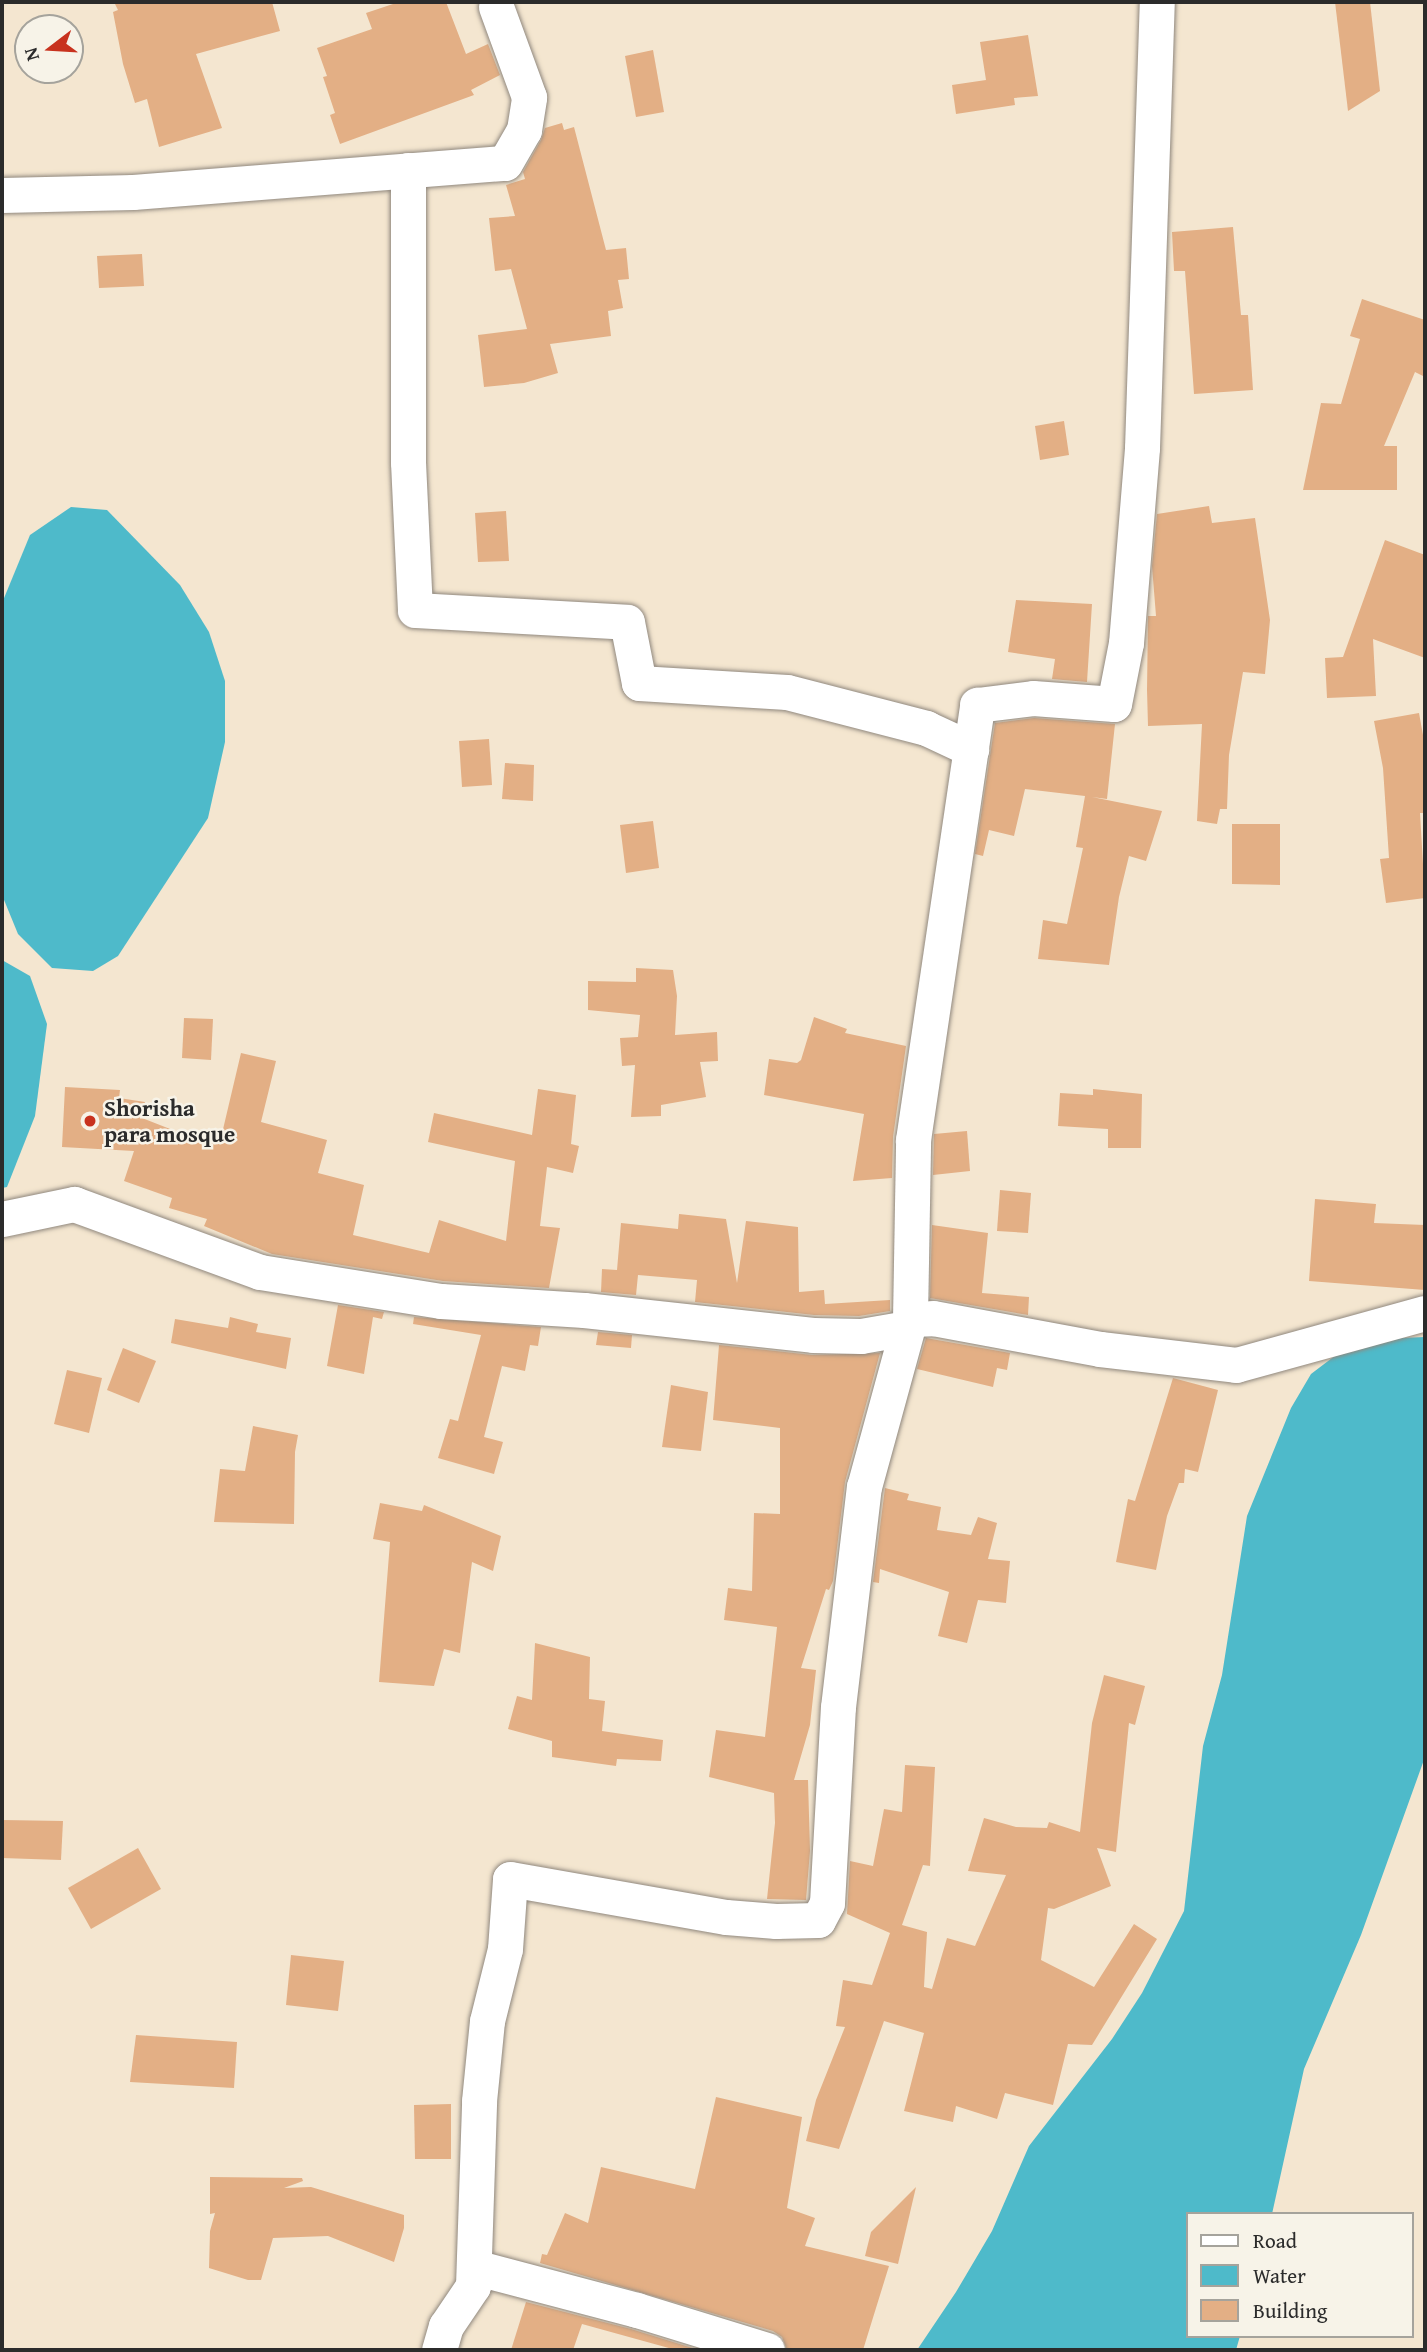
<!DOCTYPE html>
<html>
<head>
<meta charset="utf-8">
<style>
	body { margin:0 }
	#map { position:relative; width:1427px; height:2352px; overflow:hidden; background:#f4e6d0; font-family:"Gentium Book Plus",serif }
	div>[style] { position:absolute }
	.water>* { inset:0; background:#4ebaca }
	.building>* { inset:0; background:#e3af85 }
	.roads { filter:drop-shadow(0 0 2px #90887e) drop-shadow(0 0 2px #90887e) }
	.minor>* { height:35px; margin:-17.5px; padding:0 17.5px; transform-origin:17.5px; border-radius:17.5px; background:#fff }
	.dots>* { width:19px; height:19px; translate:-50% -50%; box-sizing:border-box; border:4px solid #f7f3e8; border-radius:50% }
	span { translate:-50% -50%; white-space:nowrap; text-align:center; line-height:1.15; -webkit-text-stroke:5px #f7f3e8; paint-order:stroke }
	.poi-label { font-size:23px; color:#2b2b2b; font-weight:700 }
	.left { translate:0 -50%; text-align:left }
	.frame { position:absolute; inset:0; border:4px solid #2b2b2b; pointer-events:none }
	.legend { position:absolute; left:1186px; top:2212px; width:228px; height:126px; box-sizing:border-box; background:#f7f3e8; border:2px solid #a5a39c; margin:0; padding:9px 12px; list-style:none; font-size:21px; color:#2b2b2b }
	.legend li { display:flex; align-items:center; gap:14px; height:35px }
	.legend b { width:35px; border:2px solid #a5a39c }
	.north { position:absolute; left:14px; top:14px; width:70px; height:70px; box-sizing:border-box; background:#f7f3e8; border:2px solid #a5a39c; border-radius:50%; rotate:253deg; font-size:19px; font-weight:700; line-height:28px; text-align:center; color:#2b2b2b }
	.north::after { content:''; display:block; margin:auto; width:24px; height:32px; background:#c8321e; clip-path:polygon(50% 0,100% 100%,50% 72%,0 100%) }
</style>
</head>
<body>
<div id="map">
	<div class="water">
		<div style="clip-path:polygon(71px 507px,107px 510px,180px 585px,209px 632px,225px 681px,225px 742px,208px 818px,118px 956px,93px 971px,52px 968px,18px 934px,2px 895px,2px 603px,30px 535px)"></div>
		<div style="clip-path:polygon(2px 960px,30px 976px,47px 1024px,35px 1116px,7px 1187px,2px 1188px)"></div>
		<div style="clip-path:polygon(1425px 1337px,1425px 1757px,1361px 1935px,1304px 2069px,1272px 2214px,1187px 2214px,1187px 2336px,1240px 2336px,1236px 2350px,917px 2350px,956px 2292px,992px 2231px,1029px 2146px,1112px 2039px,1142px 1993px,1184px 1911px,1203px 1746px,1222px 1675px,1247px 1516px,1291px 1408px,1311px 1374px,1336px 1355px,1375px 1339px)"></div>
	</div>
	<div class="building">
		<div style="clip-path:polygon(114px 2px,272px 2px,280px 31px,196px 54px,222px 128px,159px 147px,147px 99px,135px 103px,123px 64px,113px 12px,118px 10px)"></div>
		<div style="clip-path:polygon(399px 2px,446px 2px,466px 54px,488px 44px,500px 75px,471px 90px,474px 95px,340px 144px,330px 115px,335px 113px,323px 77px,327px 76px,317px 48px,372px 29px,366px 13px)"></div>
		<div style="clip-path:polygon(1335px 2px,1370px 2px,1380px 91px,1348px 111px)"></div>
		<div style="clip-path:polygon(1028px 35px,1038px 96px,1014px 98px,1015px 105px,956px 114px,952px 85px,986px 80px,980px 42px)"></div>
		<div style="clip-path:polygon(653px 50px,664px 112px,636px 117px,625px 56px)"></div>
		<div style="clip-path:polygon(562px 123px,564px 130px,574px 127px,606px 250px,626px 248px,629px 279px,618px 280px,623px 308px,608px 311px,611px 336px,550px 344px,558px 373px,524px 383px,484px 387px,478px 335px,527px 329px,511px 269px,495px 271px,489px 218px,515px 216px,506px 185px,525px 179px,523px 172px,541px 140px,545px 128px)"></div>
		<div style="clip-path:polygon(1233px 227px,1241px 315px,1248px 315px,1253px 390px,1194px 394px,1185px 271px,1174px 271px,1172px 232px)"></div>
		<div style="clip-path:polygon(142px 254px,144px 286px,99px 288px,97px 256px)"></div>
		<div style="clip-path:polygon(1362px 299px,1425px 320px,1425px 377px,1415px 372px,1384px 446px,1397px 446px,1397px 490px,1303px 490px,1321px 403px,1341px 404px,1360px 339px,1350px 336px)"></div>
		<div style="clip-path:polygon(1064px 421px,1069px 455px,1040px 460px,1035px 426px)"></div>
		<div style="clip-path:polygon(1209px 506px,1212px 523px,1255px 518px,1270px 620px,1265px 674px,1243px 672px,1229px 755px,1227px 809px,1220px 809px,1217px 824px,1197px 821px,1202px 724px,1148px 726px,1147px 690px,1148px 616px,1156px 616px,1152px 566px,1157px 514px)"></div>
		<div style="clip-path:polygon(506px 511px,509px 561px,478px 562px,475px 513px)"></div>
		<div style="clip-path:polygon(1385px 540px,1425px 555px,1425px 658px,1373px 639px,1376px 696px,1327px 698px,1325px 658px,1343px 657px)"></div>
		<div style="clip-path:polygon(1016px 600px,1092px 604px,1087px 682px,1052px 679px,1055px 659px,1008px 652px)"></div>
		<div style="clip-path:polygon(1419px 713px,1425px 746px,1425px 813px,1420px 813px,1425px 898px,1386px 903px,1380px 859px,1389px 858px,1383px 768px,1374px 721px)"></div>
		<div style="clip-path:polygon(1034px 718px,1115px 724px,1107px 799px,1092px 797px,1162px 811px,1146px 861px,1129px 856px,1119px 897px,1109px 965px,1038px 959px,1043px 920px,1067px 924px,1083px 848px,1076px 847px,1085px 796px,1025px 789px,1014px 836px,989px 830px,983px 856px,975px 854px,995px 723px)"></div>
		<div style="clip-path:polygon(489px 739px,492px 785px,462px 787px,459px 741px)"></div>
		<div style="clip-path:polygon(505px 763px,534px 765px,533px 801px,502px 799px)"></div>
		<div style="clip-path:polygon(653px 821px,659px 868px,626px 873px,620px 825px)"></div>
		<div style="clip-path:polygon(1232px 824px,1280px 824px,1280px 885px,1232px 884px)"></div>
		<div style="clip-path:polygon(636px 968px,673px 970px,677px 996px,675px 1035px,717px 1032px,718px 1061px,700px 1062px,706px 1097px,661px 1105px,661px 1116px,631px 1117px,635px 1065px,622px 1066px,620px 1038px,638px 1037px,640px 1015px,588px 1010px,588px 981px,636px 982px)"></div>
		<div style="clip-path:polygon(814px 1017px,847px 1029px,845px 1033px,906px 1046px,893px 1137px,892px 1178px,853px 1181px,864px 1114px,764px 1095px,769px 1059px,797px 1063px,801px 1060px)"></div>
		<div style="clip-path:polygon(184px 1018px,213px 1019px,211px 1060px,182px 1058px)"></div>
		<div style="clip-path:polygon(241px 1053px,276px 1061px,261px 1122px,327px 1140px,318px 1173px,364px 1185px,353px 1235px,429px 1253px,439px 1220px,506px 1241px,515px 1161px,428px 1142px,434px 1113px,532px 1135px,538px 1089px,576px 1095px,571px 1144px,579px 1146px,573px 1173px,547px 1167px,540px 1226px,560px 1228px,549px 1288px,443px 1281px,272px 1254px,204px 1226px,207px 1219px,169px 1208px,172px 1198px,124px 1181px,134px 1151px,62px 1147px,65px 1087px,120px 1090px,119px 1098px,145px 1102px,142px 1118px,211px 1145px,212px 1139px,220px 1142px)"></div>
		<div style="clip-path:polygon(1093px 1089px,1142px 1094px,1141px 1148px,1108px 1148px,1108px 1129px,1058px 1126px,1060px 1093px,1093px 1095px)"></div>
		<div style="clip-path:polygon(967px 1131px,970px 1171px,933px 1175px,934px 1134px)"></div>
		<div style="clip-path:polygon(1000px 1190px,1031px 1193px,1028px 1233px,997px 1231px)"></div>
		<div style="clip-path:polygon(1315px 1199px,1376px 1204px,1374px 1223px,1425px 1225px,1425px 1290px,1309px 1281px)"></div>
		<div style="clip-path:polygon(679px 1214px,726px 1219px,737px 1283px,746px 1221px,798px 1227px,799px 1292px,824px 1290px,825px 1304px,890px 1300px,890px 1311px,859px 1316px,814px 1315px,695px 1302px,697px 1280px,638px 1275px,636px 1295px,601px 1292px,602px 1269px,617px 1270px,621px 1223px,678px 1229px)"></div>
		<div style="clip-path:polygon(932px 1225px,988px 1233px,982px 1293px,1029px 1297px,1028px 1315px,930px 1298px)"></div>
		<div style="clip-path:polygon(338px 1305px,384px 1312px,382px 1319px,373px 1317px,364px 1374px,327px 1366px)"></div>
		<div style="clip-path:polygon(230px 1317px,258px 1324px,256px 1332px,291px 1338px,286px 1369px,171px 1343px,175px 1319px,228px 1328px)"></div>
		<div style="clip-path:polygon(414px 1317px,541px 1327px,538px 1346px,530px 1345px,525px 1371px,502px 1366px,484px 1437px,503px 1442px,494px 1474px,438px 1458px,450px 1419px,458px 1421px,481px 1335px,413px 1324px)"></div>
		<div style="clip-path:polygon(598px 1332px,632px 1335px,631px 1348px,596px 1345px)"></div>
		<div style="clip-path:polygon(926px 1338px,1010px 1353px,1007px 1370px,997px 1368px,993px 1387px,917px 1369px)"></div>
		<div style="clip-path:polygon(719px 1345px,812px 1355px,880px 1353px,845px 1482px,833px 1581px,829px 1590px,826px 1589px,801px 1668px,816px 1670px,810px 1725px,794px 1780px,808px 1780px,810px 1851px,806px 1900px,767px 1899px,775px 1823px,774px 1793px,709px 1777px,716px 1730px,765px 1737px,777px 1627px,724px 1620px,728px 1588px,752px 1591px,754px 1513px,780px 1514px,780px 1428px,713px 1420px)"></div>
		<div style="clip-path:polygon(123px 1348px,156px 1361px,139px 1403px,107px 1390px)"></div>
		<div style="clip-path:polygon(67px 1370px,102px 1378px,89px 1433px,54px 1424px)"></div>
		<div style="clip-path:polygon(1173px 1378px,1218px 1390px,1198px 1472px,1185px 1469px,1184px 1483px,1179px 1483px,1167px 1516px,1156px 1570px,1116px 1562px,1128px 1499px,1135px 1501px)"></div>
		<div style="clip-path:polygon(671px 1385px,708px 1392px,701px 1451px,662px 1447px)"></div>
		<div style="clip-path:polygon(253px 1426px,298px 1435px,295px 1452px,294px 1524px,214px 1522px,220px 1469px,245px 1471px)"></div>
		<div style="clip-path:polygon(885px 1488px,909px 1494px,907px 1500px,941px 1507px,937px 1530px,971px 1535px,978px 1517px,997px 1523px,988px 1559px,1010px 1561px,1006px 1603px,978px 1600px,967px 1643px,938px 1636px,949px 1592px,880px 1569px,879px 1583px,873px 1582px)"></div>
		<div style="clip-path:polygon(380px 1503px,422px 1511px,424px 1505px,501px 1536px,493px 1571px,472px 1562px,460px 1653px,444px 1649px,434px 1686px,379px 1682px,390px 1542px,373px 1539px)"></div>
		<div style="clip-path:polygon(535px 1643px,590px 1657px,589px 1699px,605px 1701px,602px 1731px,663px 1740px,661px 1761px,617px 1759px,616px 1766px,552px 1757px,552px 1741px,508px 1729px,517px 1696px,532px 1700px)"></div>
		<div style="clip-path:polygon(1104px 1675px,1145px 1686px,1135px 1725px,1129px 1723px,1116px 1852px,1097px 1848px,1111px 1886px,1054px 1909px,1048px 1908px,1041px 1960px,1094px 1987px,1134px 1924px,1157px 1939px,1092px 2045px,1068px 2044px,1053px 2105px,1005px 2093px,997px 2119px,956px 2106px,953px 2122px,904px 2111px,924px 2033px,884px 2021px,839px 2149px,806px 2141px,816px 2100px,845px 2027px,836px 2026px,843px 1980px,872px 1985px,890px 1933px,847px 1914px,850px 1861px,873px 1866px,884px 1809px,902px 1812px,905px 1765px,935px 1767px,930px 1866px,923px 1865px,902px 1925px,927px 1932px,924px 1987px,932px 1989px,947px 1938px,975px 1946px,1006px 1875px,968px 1871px,984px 1818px,1016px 1827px,1047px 1828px,1049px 1822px,1080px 1832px,1092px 1723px)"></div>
		<div style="clip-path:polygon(2px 1820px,63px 1821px,61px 1860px,2px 1858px)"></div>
		<div style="clip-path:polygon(138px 1848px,161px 1889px,91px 1929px,68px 1888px)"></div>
		<div style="clip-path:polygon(291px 1955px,344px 1961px,338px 2011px,286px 2005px)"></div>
		<div style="clip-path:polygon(136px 2035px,237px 2042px,234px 2088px,130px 2082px)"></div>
		<div style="clip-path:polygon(716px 2097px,802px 2117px,787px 2208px,815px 2218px,805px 2246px,889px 2266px,863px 2350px,787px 2350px,782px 2337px,773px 2331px,540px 2263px,542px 2254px,547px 2255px,565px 2213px,588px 2223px,601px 2167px,695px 2189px)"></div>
		<div style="clip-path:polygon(451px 2104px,451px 2159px,415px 2159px,414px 2105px)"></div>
		<div style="clip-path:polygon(210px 2177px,302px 2178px,303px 2181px,284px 2188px,311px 2187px,404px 2215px,404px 2228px,394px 2262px,328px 2236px,273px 2238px,261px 2280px,248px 2280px,209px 2268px,210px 2231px,215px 2213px,210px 2214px)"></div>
		<div style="clip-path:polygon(916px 2187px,898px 2264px,865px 2256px,871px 2232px)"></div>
		<div style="clip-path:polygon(526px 2302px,631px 2329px,699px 2350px,676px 2350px,582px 2324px,573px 2350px,511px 2350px)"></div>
	</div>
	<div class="roads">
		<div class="minor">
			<div style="left:408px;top:170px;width:292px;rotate:90deg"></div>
			<div style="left:408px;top:462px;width:148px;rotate:87.3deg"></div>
			<div style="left:415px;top:610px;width:212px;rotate:3.2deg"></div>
			<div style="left:627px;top:622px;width:62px;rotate:78.9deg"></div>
			<div style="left:639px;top:683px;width:148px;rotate:3.5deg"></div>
			<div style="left:787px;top:692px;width:144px;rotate:14.5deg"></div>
			<div style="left:926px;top:728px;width:50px;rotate:25deg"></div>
			<div style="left:2px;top:195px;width:131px;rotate:-1.3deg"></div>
			<div style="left:133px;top:192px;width:373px;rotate:-4.5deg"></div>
			<div style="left:505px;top:163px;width:38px;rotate:-60deg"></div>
			<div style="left:524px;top:130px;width:33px;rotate:-81deg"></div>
			<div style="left:529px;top:97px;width:96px;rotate:-110.1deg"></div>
			<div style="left:2px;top:1219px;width:74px;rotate:-11.8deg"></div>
			<div style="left:74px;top:1204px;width:198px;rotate:20.1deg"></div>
			<div style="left:260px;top:1272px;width:183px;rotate:9.1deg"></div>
			<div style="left:441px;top:1301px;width:143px;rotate:3.6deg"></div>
			<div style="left:584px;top:1310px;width:230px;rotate:6.2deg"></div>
			<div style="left:813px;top:1335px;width:48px;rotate:1.2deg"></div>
			<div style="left:861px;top:1336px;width:47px;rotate:-9.9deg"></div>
			<div style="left:910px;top:1319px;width:179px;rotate:-89deg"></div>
			<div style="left:913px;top:1140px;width:440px;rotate:-81.6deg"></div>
			<div style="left:977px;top:705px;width:56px;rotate:-7.1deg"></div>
			<div style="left:1033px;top:698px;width:81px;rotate:4.2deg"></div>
			<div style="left:1114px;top:704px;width:62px;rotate:-78.9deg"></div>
			<div style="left:1126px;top:643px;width:196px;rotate:-85.3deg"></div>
			<div style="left:1142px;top:448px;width:446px;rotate:-88.1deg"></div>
			<div style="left:474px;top:2267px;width:169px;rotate:14.8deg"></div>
			<div style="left:637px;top:2310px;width:136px;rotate:17.1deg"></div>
			<div style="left:439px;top:2350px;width:25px;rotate:-74deg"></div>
			<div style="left:446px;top:2326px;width:48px;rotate:-56deg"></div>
			<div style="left:473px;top:2286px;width:185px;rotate:-88.1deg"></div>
			<div style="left:479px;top:2101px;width:80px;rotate:-84.3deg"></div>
			<div style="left:487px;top:2021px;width:74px;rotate:-76deg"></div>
			<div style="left:505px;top:1949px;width:70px;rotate:-85.9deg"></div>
			<div style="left:510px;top:1879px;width:219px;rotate:10deg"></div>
			<div style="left:726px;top:1917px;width:50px;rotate:4.6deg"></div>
			<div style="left:776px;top:1921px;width:42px;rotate:-1.4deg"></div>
			<div style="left:818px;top:1920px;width:19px;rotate:-62deg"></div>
			<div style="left:827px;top:1903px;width:196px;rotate:-86.8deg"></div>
			<div style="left:838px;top:1707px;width:222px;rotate:-83.3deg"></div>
			<div style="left:864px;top:1487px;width:174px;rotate:-74.7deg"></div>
			<div style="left:910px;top:1319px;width:23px;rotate:-2deg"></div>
			<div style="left:933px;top:1318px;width:170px;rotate:10.5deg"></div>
			<div style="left:1100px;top:1349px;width:137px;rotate:6.7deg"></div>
			<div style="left:1236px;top:1365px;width:196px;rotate:-15.4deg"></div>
		</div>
	</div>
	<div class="dots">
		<div style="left:90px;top:1121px;background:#c8321e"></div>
	</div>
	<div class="poi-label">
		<span class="left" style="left:104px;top:1121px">Shorisha<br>para mosque</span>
	</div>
	<div class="frame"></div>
	<ul class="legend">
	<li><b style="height:9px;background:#fff"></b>Road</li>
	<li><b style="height:19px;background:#4ebaca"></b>Water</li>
	<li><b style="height:19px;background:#e3af85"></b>Building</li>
	</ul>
	<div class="north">N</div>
</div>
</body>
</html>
